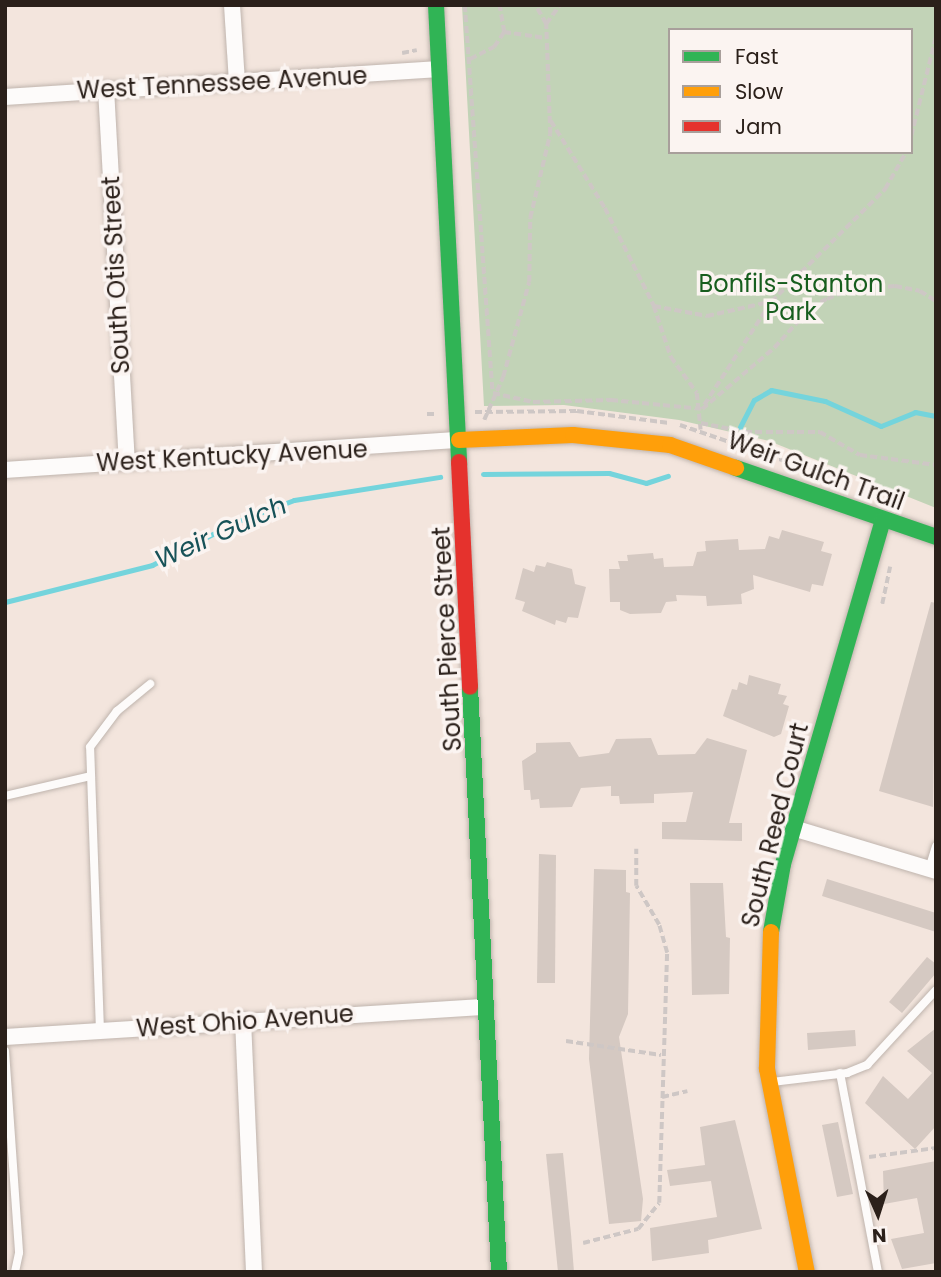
<!DOCTYPE html>
<html>
<head>
<meta charset="utf-8">
<style>
	body { margin:0 }
	#map { position:relative; width:941px; height:1277px; overflow:hidden; background:#f3e5dd; font-family:Poppins,sans-serif }
	div>[style] { position:absolute }
	.green>* { inset:0; background:#c2d3b7 }
	.stream>* { height:5px; margin:-2.5px; padding:0 2.5px; transform-origin:2.5px; border-radius:2.5px; background:#74d4dc }
	.building>* { inset:0; background:#d5c9c2 }
	.path>* { height:3.5px; margin-top:-1.75px; transform-origin:0; background:repeating-linear-gradient(90deg,#cec7c5 0 7px,transparent 0 10.5px) }
	.roads { filter:drop-shadow(0 0 2px #bfb4ad) drop-shadow(0 0 2px #bfb4ad) }
	.lane>* { height:8px; margin:-4px; padding:0 4px; transform-origin:4px; border-radius:4px; background:#fdfbfa }
	.street>* { height:16px; margin:-8px; padding:0 8px; transform-origin:8px; border-radius:8px; background:#fdfbfa }
	.fast>* { height:16px; margin:-8px; padding:0 8px; transform-origin:8px; border-radius:8px; background:#30b455 }
	.slow>* { height:16px; margin:-8px; padding:0 8px; transform-origin:8px; border-radius:8px; background:#ff9f0a }
	.jam>* { height:16px; margin:-8px; padding:0 8px; transform-origin:8px; border-radius:8px; background:#e5322d }
	span { translate:-50% -50%; white-space:nowrap; text-align:center; line-height:1.15; -webkit-text-stroke:7px #fbf4f1; paint-order:stroke }
	.street-label { font-size:24px; color:#2b201a }
	.park-label { font-size:24px; color:#175e1e }
	.water-label { font-size:26px; color:#175258; font-style:italic }
	.frame { position:absolute; inset:0; border:7px solid #2b201a; pointer-events:none }
	.legend { position:absolute; left:668px; top:28px; width:245px; height:126px; box-sizing:border-box; background:#fbf4f1; border:2px solid #a89f9b; margin:0; padding:9px 12px; list-style:none; font-size:21px; color:#2b201a }
	.legend li { display:flex; align-items:center; gap:14px; height:35px }
	.legend b { width:35px; border:2px solid #a89f9b }
	.north { position:absolute; left:843px; top:1179px; width:70px; height:70px; -webkit-text-stroke:5px #fbf4f1; paint-order:stroke; rotate:177deg; font-size:19px; font-weight:700; line-height:28px; text-align:center; color:#2b201a }
	.north::after { content:''; display:block; margin:auto; width:24px; height:32px; background:#2b201a; clip-path:polygon(50% 0,100% 100%,50% 72%,0 100%) }
</style>
</head>
<body>
<div id="map">
	<div class="green">
		<div style="clip-path:polygon(evenodd,462px 5px,936px 5px,936px 508px,769px 441px,679px 420px,564px 405px,484px 406px,462px 5px,670px 30px,911px 30px,911px 152px,670px 152px,670px 30px)"></div>
	</div>
	<div class="stream">
		<div style="left:740px;top:427px;width:30px;rotate:-63deg"></div>
		<div style="left:754px;top:400px;width:20px;rotate:-30deg"></div>
		<div style="left:771px;top:390px;width:55px;rotate:11.5deg"></div>
		<div style="left:825px;top:401px;width:61px;rotate:24.1deg"></div>
		<div style="left:881px;top:426px;width:37px;rotate:-22deg"></div>
		<div style="left:915px;top:412px;width:21px;rotate:11deg"></div>
		<div style="left:483px;top:474px;width:126px;rotate:-0.5deg"></div>
		<div style="left:609px;top:473px;width:38px;rotate:15deg"></div>
		<div style="left:646px;top:483px;width:23px;rotate:-18deg"></div>
		<div style="left:5px;top:602px;width:152px;rotate:-14.1deg"></div>
		<div style="left:152px;top:565px;width:94px;rotate:-27.1deg"></div>
		<div style="left:236px;top:522px;width:62px;rotate:-20.8deg"></div>
		<div style="left:294px;top:500px;width:148px;rotate:-9deg"></div>
	</div>
	<div class="building">
		<div style="clip-path:polygon(782px 530px,824px 542px,821px 551px,832px 554px,823px 586px,812px 584px,810px 592px,753px 575px,754px 589px,741px 594px,742px 604px,707px 606px,706px 596px,676px 595px,677px 601px,666px 602px,661px 613px,630px 614px,620px 610px,620px 602px,610px 602px,609px 569px,620px 569px,618px 561px,628px 561px,627px 555px,653px 553px,654px 559px,663px 558px,664px 567px,693px 566px,697px 552px,706px 551px,705px 541px,738px 539px,739px 550px,765px 549px,769px 536px,779px 539px)"></div>
		<div style="clip-path:polygon(547px 562px,572px 569px,575px 584px,586px 587px,578px 618px,568px 617px,566px 623px,556px 620px,555px 625px,522px 611px,525px 602px,515px 599px,523px 568px,534px 572px,536px 565px,545px 567px)"></div>
		<div style="clip-path:polygon(931px 602px,936px 603px,933px 807px,879px 791px)"></div>
		<div style="clip-path:polygon(749px 675px,781px 684px,778px 694px,787px 696px,783px 704px,789px 706px,781px 734px,774px 737px,723px 716px,732px 689px,737px 690px,739px 682px,747px 685px)"></div>
		<div style="clip-path:polygon(651px 738px,658px 755px,695px 754px,707px 738px,747px 750px,729px 823px,742px 823px,742px 841px,662px 839px,662px 822px,686px 822px,693px 792px,654px 794px,654px 803px,620px 804px,619px 796px,611px 796px,611px 786px,581px 788px,572px 807px,540px 808px,539px 799px,531px 800px,530px 790px,524px 790px,522px 761px,536px 752px,536px 743px,570px 742px,579px 757px,609px 753px,616px 739px)"></div>
		<div style="clip-path:polygon(539px 854px,556px 855px,555px 983px,537px 983px)"></div>
		<div style="clip-path:polygon(594px 869px,626px 870px,626px 892px,630px 893px,628px 1014px,619px 1037px,643px 1199px,641px 1221px,609px 1224px,589px 1059px)"></div>
		<div style="clip-path:polygon(827px 879px,936px 913px,936px 932px,822px 896px)"></div>
		<div style="clip-path:polygon(690px 883px,723px 883px,726px 937px,730px 938px,729px 994px,692px 995px)"></div>
		<div style="clip-path:polygon(927px 957px,936px 964px,936px 973px,902px 1013px,889px 1002px)"></div>
		<div style="clip-path:polygon(936px 1028px,936px 1126px,915px 1149px,865px 1103px,883px 1076px,908px 1099px,932px 1073px,907px 1051px)"></div>
		<div style="clip-path:polygon(855px 1030px,856px 1046px,808px 1050px,807px 1033px)"></div>
		<div style="clip-path:polygon(735px 1120px,762px 1229px,708px 1240px,709px 1253px,652px 1261px,650px 1228px,717px 1217px,711px 1181px,670px 1186px,667px 1170px,705px 1165px,700px 1127px)"></div>
		<div style="clip-path:polygon(838px 1122px,853px 1194px,837px 1197px,822px 1125px)"></div>
		<div style="clip-path:polygon(563px 1153px,571px 1234px,574px 1272px,558px 1272px,546px 1154px)"></div>
		<div style="clip-path:polygon(936px 1161px,936px 1263px,902px 1269px,891px 1239px,924px 1233px,917px 1198px,884px 1204px,883px 1171px)"></div>
	</div>
	<div class="path">
		<div style="left:465px;top:5px;width:387px;rotate:85.9deg"></div>
		<div style="left:546px;top:24px;width:24px;rotate:-54deg"></div>
		<div style="left:504px;top:32px;width:42px;rotate:8.1deg"></div>
		<div style="left:402px;top:53px;width:15px;rotate:-11deg"></div>
		<div style="left:470px;top:59px;width:27px;rotate:-27deg"></div>
		<div style="left:494px;top:47px;width:18px;rotate:-56deg"></div>
		<div style="left:504px;top:32px;width:27px;rotate:-100deg"></div>
		<div style="left:551px;top:121px;width:102px;rotate:58.2deg"></div>
		<div style="left:605px;top:208px;width:110px;rotate:63.4deg"></div>
		<div style="left:654px;top:306px;width:54px;rotate:71.6deg"></div>
		<div style="left:671px;top:357px;width:44px;rotate:54.2deg"></div>
		<div style="left:697px;top:393px;width:37px;rotate:84deg"></div>
		<div style="left:911px;top:136px;width:103px;rotate:-76deg"></div>
		<div style="left:654px;top:306px;width:54px;rotate:10.7deg"></div>
		<div style="left:707px;top:316px;width:64px;rotate:-12.7deg"></div>
		<div style="left:493px;top:393px;width:41px;rotate:12.7deg"></div>
		<div style="left:533px;top:402px;width:78px;rotate:-1.5deg"></div>
		<div style="left:611px;top:400px;width:91px;rotate:5.6deg"></div>
		<div style="left:702px;top:409px;width:94px;rotate:-40.3deg"></div>
		<div style="left:774px;top:348px;width:55px;rotate:-47.9deg"></div>
		<div style="left:811px;top:307px;width:18px;rotate:-27deg"></div>
		<div style="left:827px;top:299px;width:21px;rotate:-23deg"></div>
		<div style="left:846px;top:291px;width:49px;rotate:-5.8deg"></div>
		<div style="left:895px;top:286px;width:25px;rotate:11deg"></div>
		<div style="left:920px;top:291px;width:19px;rotate:32deg"></div>
		<div style="left:704px;top:405px;width:123px;rotate:-57deg"></div>
		<div style="left:771px;top:302px;width:161px;rotate:-44.7deg"></div>
		<div style="left:885px;top:189px;width:43px;rotate:-60.4deg"></div>
		<div style="left:475px;top:412px;width:102px;rotate:-0.6deg"></div>
		<div style="left:577px;top:411px;width:93px;rotate:7.4deg"></div>
		<div style="left:427px;top:414px;width:9px"></div>
		<div style="left:484px;top:420px;width:47px;rotate:-66.2deg"></div>
		<div style="left:503px;top:377px;width:98px;rotate:-74.7deg"></div>
		<div style="left:529px;top:282px;width:64px;rotate:-89.1deg"></div>
		<div style="left:530px;top:218px;width:86px;rotate:-76.6deg"></div>
		<div style="left:550px;top:134px;width:110px;rotate:-92.1deg"></div>
		<div style="left:546px;top:24px;width:22px;rotate:-120deg"></div>
		<div style="left:701px;top:423px;width:45px;rotate:11.6deg"></div>
		<div style="left:745px;top:432px;width:75px"></div>
		<div style="left:820px;top:432px;width:46px;rotate:29.9deg"></div>
		<div style="left:860px;top:455px;width:77px;rotate:7.5deg"></div>
		<div style="left:680px;top:425px;width:157px;rotate:19deg"></div>
		<div style="left:882px;top:604px;width:38px;rotate:-78deg"></div>
		<div style="left:566px;top:1041px;width:96px;rotate:8.4deg"></div>
		<div style="left:662px;top:1097px;width:26px;rotate:-13deg"></div>
		<div style="left:869px;top:1157px;width:68px;rotate:-7.7deg"></div>
		<div style="left:583px;top:1243px;width:57px;rotate:-14.3deg"></div>
		<div style="left:638px;top:1229px;width:33px;rotate:-51deg"></div>
		<div style="left:659px;top:1203px;width:250px;rotate:-88.2deg"></div>
		<div style="left:667px;top:953px;width:29px;rotate:-106deg"></div>
		<div style="left:659px;top:925px;width:45px;rotate:-120.5deg"></div>
		<div style="left:636px;top:886px;width:37px;rotate:-90deg"></div>
	</div>
	<div class="roads">
		<div class="lane">
			<div style="left:5px;top:796px;width:88px;rotate:-13.1deg"></div>
			<div style="left:929px;top:869px;width:24px;rotate:-73deg"></div>
			<div style="left:100px;top:1031px;width:284px;rotate:-92deg"></div>
			<div style="left:90px;top:747px;width:45px;rotate:-53.1deg"></div>
			<div style="left:117px;top:711px;width:43px;rotate:-39.3deg"></div>
			<div style="left:5px;top:1051px;width:202px;rotate:86deg"></div>
			<div style="left:19px;top:1253px;width:19px;rotate:102deg"></div>
			<div style="left:840px;top:1073px;width:203px;rotate:79.2deg"></div>
			<div style="left:772px;top:1082px;width:76px;rotate:-6.8deg"></div>
			<div style="left:847px;top:1073px;width:22px;rotate:-22deg"></div>
			<div style="left:867px;top:1065px;width:102px;rotate:-47.4deg"></div>
		</div>
		<div class="street">
			<div style="left:232px;top:5px;width:77px;rotate:86.3deg"></div>
			<div style="left:106px;top:89px;width:374px;rotate:86.8deg"></div>
			<div style="left:5px;top:97px;width:435px;rotate:-3.7deg"></div>
			<div style="left:5px;top:470px;width:455px;rotate:-3.8deg"></div>
			<div style="left:793px;top:828px;width:149px;rotate:16.7deg"></div>
			<div style="left:243px;top:1020px;width:252px;rotate:87.5deg"></div>
			<div style="left:5px;top:1037px;width:482px;rotate:-3.6deg"></div>
		</div>
		<div class="fast">
			<div style="left:436px;top:5px;width:458px;rotate:87.1deg"></div>
			<div style="left:736px;top:468px;width:212px;rotate:19deg"></div>
			<div style="left:470px;top:687px;width:586px;rotate:87.16deg"></div>
			<div style="left:771px;top:932px;width:69px;rotate:-80deg"></div>
			<div style="left:783px;top:864px;width:358px;rotate:-73.8deg"></div>
		</div>
		<div class="slow">
			<div style="left:459px;top:440px;width:114px;rotate:-2.5deg"></div>
			<div style="left:573px;top:435px;width:98px;rotate:5.9deg"></div>
			<div style="left:670px;top:445px;width:70px;rotate:19.2deg"></div>
			<div style="left:771px;top:932px;width:137px;rotate:91.7deg"></div>
			<div style="left:767px;top:1069px;width:207px;rotate:78.9deg"></div>
		</div>
		<div class="jam">
			<div style="left:459px;top:462px;width:225px;rotate:87.2deg"></div>
		</div>
	</div>
	<div class="street-label">
		<span style="left:222px;top:83px;rotate:-3deg">West Tennessee Avenue</span>
		<span style="left:116px;top:275px;rotate:-93deg">South Otis Street</span>
		<span style="left:232px;top:456px;rotate:-3deg">West Kentucky Avenue</span>
		<span style="left:816px;top:471px;rotate:20deg">Weir Gulch Trail</span>
		<span style="left:447px;top:639px;rotate:-93deg">South Pierce Street</span>
		<span style="left:775px;top:825px;rotate:-76deg">South Reed Court</span>
		<span style="left:245px;top:1021px;rotate:-4deg">West Ohio Avenue</span>
	</div>
	<div class="park-label">
		<span style="left:791px;top:298px">Bonfils-Stanton<br>Park</span>
	</div>
	<div class="water-label">
		<span style="left:221px;top:533px;rotate:-24deg">Weir Gulch</span>
	</div>
	<div class="frame"></div>
	<ul class="legend">
	<li><b style="height:9px;background:#30b455"></b>Fast</li>
	<li><b style="height:9px;background:#ff9f0a"></b>Slow</li>
	<li><b style="height:9px;background:#e5322d"></b>Jam</li>
	</ul>
	<div class="north">N</div>
</div>
</body>
</html>
